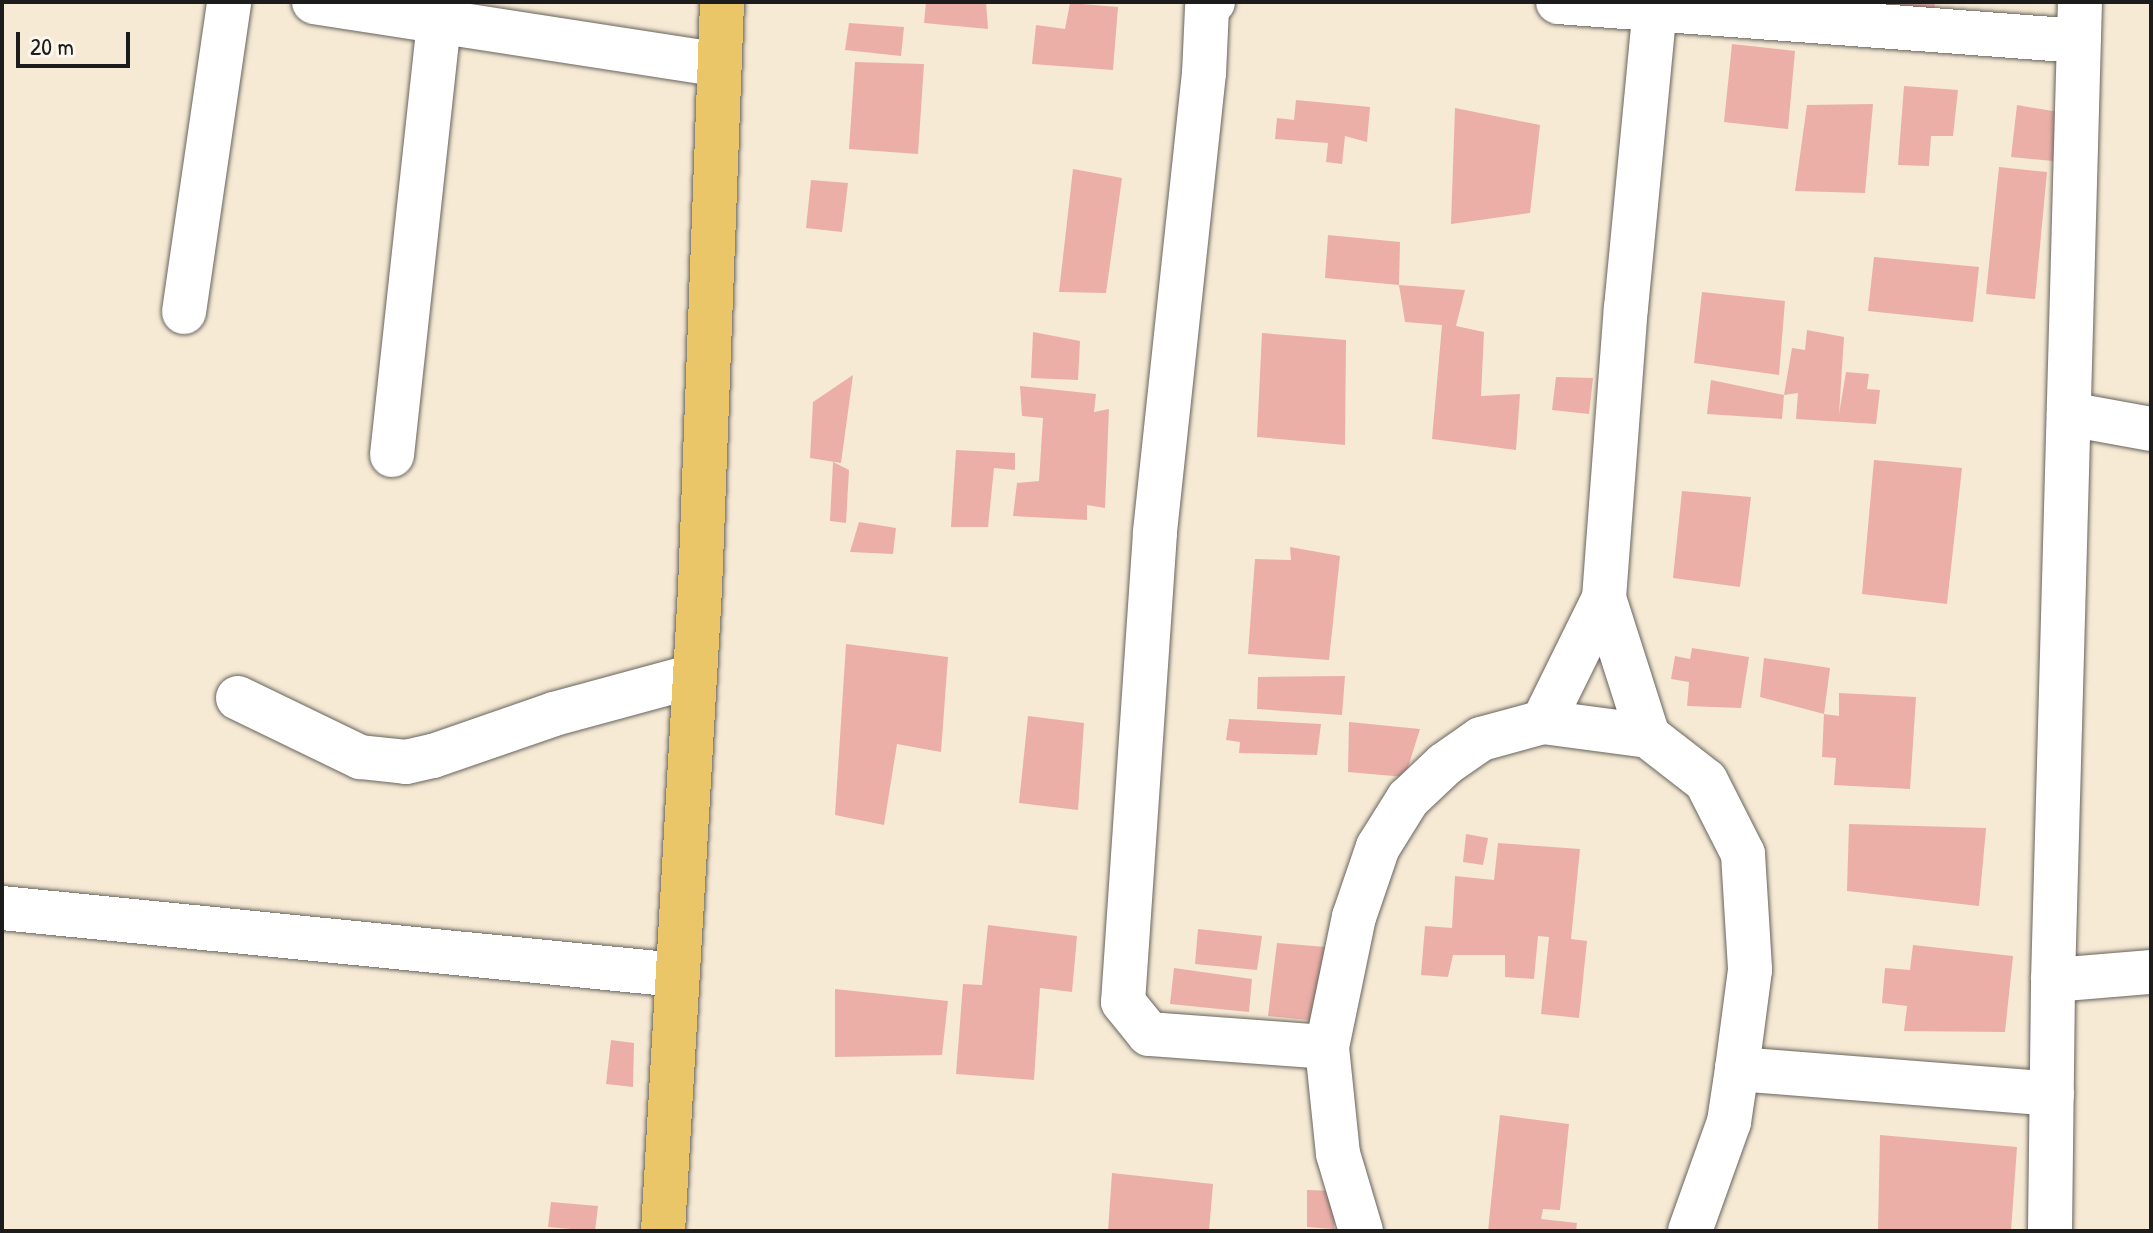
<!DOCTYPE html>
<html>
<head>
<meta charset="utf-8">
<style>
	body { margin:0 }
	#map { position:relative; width:2153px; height:1233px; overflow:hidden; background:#f6ead5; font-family:"Patrick Hand",sans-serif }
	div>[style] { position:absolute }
	.building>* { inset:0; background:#ebafa8 }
	.roads { filter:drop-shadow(0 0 2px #68645d) drop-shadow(0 0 2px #68645d) }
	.minor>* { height:44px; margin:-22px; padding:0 22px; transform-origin:22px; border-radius:22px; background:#fff }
	.major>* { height:44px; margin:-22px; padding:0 22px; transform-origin:22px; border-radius:22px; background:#ebc669 }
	span { translate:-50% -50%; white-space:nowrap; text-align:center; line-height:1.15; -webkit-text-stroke:6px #fbf7ec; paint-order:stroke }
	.frame { position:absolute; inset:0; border:4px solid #1c1c1c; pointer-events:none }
	.scale { position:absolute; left:16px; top:32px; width:114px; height:36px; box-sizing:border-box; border:4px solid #1c1c1c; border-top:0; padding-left:10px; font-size:24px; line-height:28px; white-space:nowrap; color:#1c1c1c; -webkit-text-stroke:6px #fbf7ec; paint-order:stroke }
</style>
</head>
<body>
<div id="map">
	<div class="building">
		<div style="clip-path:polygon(926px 2px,986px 2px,988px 29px,924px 23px)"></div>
		<div style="clip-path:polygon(1878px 2px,1935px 2px,1934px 13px,1878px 7px)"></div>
		<div style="clip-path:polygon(1070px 3px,1118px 7px,1113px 70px,1032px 64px,1036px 25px,1065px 29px)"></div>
		<div style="clip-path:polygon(849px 23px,904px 27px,901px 56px,845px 50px)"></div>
		<div style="clip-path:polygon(1732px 44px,1795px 51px,1788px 129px,1724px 122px)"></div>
		<div style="clip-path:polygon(855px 62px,924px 64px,918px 154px,849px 149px)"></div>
		<div style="clip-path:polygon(1904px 86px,1958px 90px,1953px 136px,1931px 136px,1929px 166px,1898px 165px)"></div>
		<div style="clip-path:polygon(1296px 100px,1370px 107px,1367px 142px,1345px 136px,1342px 164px,1326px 162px,1328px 143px,1275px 139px,1277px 118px,1294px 120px)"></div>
		<div style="clip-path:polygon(1873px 104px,1865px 193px,1795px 191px,1807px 105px)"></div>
		<div style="clip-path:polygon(2017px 105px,2058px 112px,2053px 161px,2011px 157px)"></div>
		<div style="clip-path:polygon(1455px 108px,1540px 125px,1530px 213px,1451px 224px)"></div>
		<div style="clip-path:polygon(1999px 167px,2047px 172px,2035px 299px,1986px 294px)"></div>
		<div style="clip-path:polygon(1073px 169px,1122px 178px,1106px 293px,1059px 292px)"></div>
		<div style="clip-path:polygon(811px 180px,848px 183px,842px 232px,806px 228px)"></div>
		<div style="clip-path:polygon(1328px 235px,1400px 242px,1399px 285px,1325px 278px)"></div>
		<div style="clip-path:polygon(1874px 257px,1979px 267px,1973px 322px,1868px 311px)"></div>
		<div style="clip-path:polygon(1399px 285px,1465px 290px,1456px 326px,1484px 332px,1481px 396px,1520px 394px,1516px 450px,1432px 439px,1442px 325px,1405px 322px)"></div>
		<div style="clip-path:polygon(1702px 292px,1785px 301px,1779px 375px,1694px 363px)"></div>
		<div style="clip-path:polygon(1807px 330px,1844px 337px,1839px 414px,1846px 372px,1869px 374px,1867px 389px,1880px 390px,1876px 424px,1796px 419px,1798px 393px,1784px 395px,1792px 348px,1805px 350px)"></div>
		<div style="clip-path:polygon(1033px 332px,1080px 341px,1078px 380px,1031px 378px)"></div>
		<div style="clip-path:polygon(1262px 333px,1346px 340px,1345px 445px,1257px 437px)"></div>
		<div style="clip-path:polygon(853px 375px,841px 463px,810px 458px,813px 402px)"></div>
		<div style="clip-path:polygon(1556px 377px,1593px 378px,1589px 414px,1552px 410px)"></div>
		<div style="clip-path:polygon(1711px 380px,1784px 395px,1782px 419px,1707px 414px)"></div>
		<div style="clip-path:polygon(1020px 386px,1096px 394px,1094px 412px,1109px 409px,1105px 508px,1087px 505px,1087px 520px,1013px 516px,1017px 483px,1039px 481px,1043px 418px,1022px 416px)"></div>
		<div style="clip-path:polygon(956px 450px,1015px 453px,1015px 470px,994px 468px,988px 527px,951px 527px)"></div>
		<div style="clip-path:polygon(1874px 460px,1962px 468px,1947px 604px,1862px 594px)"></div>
		<div style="clip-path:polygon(833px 462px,849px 470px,846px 523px,830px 521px)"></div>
		<div style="clip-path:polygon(1682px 491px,1751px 497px,1740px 587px,1673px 578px)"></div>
		<div style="clip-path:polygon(859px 522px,896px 528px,893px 554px,850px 552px)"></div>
		<div style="clip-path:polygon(1290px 547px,1340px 556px,1329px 660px,1248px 654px,1255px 559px,1291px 560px)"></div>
		<div style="clip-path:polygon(846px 644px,948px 657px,941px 752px,897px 744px,884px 825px,835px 815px)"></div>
		<div style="clip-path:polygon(1692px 648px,1749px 657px,1741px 708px,1687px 706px,1689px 682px,1671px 679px,1675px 656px,1690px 659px)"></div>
		<div style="clip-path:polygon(1764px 658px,1830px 668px,1824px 714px,1760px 697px)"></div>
		<div style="clip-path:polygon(1345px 676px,1342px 715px,1257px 709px,1258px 677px)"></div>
		<div style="clip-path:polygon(1839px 693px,1916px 697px,1910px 789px,1834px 785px,1836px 758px,1822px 757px,1824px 714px,1839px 716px)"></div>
		<div style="clip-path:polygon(1028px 716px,1084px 723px,1078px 810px,1019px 803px)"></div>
		<div style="clip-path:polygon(1229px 719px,1321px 724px,1317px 755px,1239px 753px,1240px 742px,1226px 740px)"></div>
		<div style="clip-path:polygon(1349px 722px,1420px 729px,1405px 777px,1348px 772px)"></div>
		<div style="clip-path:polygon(1849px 824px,1986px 828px,1979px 906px,1847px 891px)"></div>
		<div style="clip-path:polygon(1466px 834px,1488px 838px,1483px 865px,1463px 862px)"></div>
		<div style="clip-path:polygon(1498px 843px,1580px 849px,1571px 939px,1587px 941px,1579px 1018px,1541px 1014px,1549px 937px,1538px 936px,1534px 979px,1505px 977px,1505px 955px,1453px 955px,1448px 977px,1421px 975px,1425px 926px,1452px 928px,1455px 876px,1494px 880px)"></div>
		<div style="clip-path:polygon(988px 925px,1077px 936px,1072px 992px,1040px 988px,1034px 1080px,956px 1074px,963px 984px,982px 985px)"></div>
		<div style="clip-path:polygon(1198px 929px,1262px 936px,1257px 970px,1195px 964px)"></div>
		<div style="clip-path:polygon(1277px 943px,1326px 947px,1319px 1021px,1268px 1016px)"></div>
		<div style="clip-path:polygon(1913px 945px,2013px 956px,2005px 1032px,1904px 1031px,1907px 1006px,1882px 1003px,1885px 968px,1910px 970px)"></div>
		<div style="clip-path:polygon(1174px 968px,1252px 979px,1249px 1012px,1170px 1004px)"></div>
		<div style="clip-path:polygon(835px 989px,948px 1001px,942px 1055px,835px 1057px)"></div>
		<div style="clip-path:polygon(611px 1040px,634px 1043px,633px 1087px,606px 1084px)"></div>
		<div style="clip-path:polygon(1500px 1115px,1569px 1124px,1560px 1210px,1543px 1209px,1541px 1219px,1577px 1223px,1576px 1231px,1488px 1231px)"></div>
		<div style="clip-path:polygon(1880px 1135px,2017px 1147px,2011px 1231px,1878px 1231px)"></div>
		<div style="clip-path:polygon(1112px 1173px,1213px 1184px,1209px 1231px,1108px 1231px)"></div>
		<div style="clip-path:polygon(1307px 1190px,1336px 1191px,1334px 1229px,1307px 1227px)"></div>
		<div style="clip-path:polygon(551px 1202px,598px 1206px,595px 1231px,548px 1227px)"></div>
	</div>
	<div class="roads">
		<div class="minor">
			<div style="left:314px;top:2px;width:410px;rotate:8.8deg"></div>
			<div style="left:1213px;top:2px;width:8px;rotate:135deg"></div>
			<div style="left:1207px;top:8px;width:65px;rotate:92.6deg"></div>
			<div style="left:1204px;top:73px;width:463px;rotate:96.1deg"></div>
			<div style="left:1155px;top:533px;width:470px;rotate:93.9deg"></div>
			<div style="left:1123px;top:1002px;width:41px;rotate:50.9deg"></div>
			<div style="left:1149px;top:1034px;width:178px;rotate:4.2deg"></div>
			<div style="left:1558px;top:2px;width:522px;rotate:4.28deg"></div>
			<div style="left:184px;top:312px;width:313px;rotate:-81.7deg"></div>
			<div style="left:2069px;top:414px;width:83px;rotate:10.4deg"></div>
			<div style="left:392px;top:455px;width:436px;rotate:-83.8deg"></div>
			<div style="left:1604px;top:598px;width:145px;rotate:72.3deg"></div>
			<div style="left:238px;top:698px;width:136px;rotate:25.8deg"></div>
			<div style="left:360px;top:757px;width:46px;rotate:6.2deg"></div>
			<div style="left:406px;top:762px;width:28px;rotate:-13deg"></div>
			<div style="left:433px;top:756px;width:128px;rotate:-19.1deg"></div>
			<div style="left:554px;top:714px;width:145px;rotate:-15.2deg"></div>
			<div style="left:1543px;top:722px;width:138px;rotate:-63.8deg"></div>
			<div style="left:1604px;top:598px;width:291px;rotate:-85.7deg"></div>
			<div style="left:1626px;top:308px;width:302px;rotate:-84.5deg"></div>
			<div style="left:2px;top:908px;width:678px;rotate:5.67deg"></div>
			<div style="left:2053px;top:980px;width:98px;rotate:-4.7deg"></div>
			<div style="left:1737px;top:1069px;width:316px;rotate:4.5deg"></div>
			<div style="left:1361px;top:1231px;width:80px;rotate:-106.6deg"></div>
			<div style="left:1338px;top:1154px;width:108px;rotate:-95.9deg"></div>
			<div style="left:1327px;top:1047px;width:133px;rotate:-78.3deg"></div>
			<div style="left:1354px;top:917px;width:74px;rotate:-71.1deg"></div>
			<div style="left:1378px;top:847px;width:57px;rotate:-58deg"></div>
			<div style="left:1408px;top:799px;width:51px;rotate:-43.4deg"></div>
			<div style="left:1445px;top:764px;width:44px;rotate:-34.8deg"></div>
			<div style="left:1481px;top:739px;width:64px;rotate:-15.3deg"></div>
			<div style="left:1543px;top:722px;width:106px;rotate:7.6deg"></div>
			<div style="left:1648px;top:736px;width:73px;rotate:37.8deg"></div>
			<div style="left:1706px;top:781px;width:82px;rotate:63.1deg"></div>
			<div style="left:1743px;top:854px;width:116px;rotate:86.5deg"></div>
			<div style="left:1750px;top:970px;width:100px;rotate:97.5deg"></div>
			<div style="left:1737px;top:1069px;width:54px;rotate:98.6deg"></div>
			<div style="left:1729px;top:1122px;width:116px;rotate:109.7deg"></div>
			<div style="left:2050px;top:1231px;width:251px;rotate:-89.3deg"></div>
			<div style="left:2053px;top:980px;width:978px;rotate:-88.42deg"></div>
		</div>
		<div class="major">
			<div style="left:663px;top:1231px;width:643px;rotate:-86.7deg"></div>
			<div style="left:700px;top:589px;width:587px;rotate:-87.85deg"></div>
		</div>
	</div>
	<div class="frame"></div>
	<div class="scale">20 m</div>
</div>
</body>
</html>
